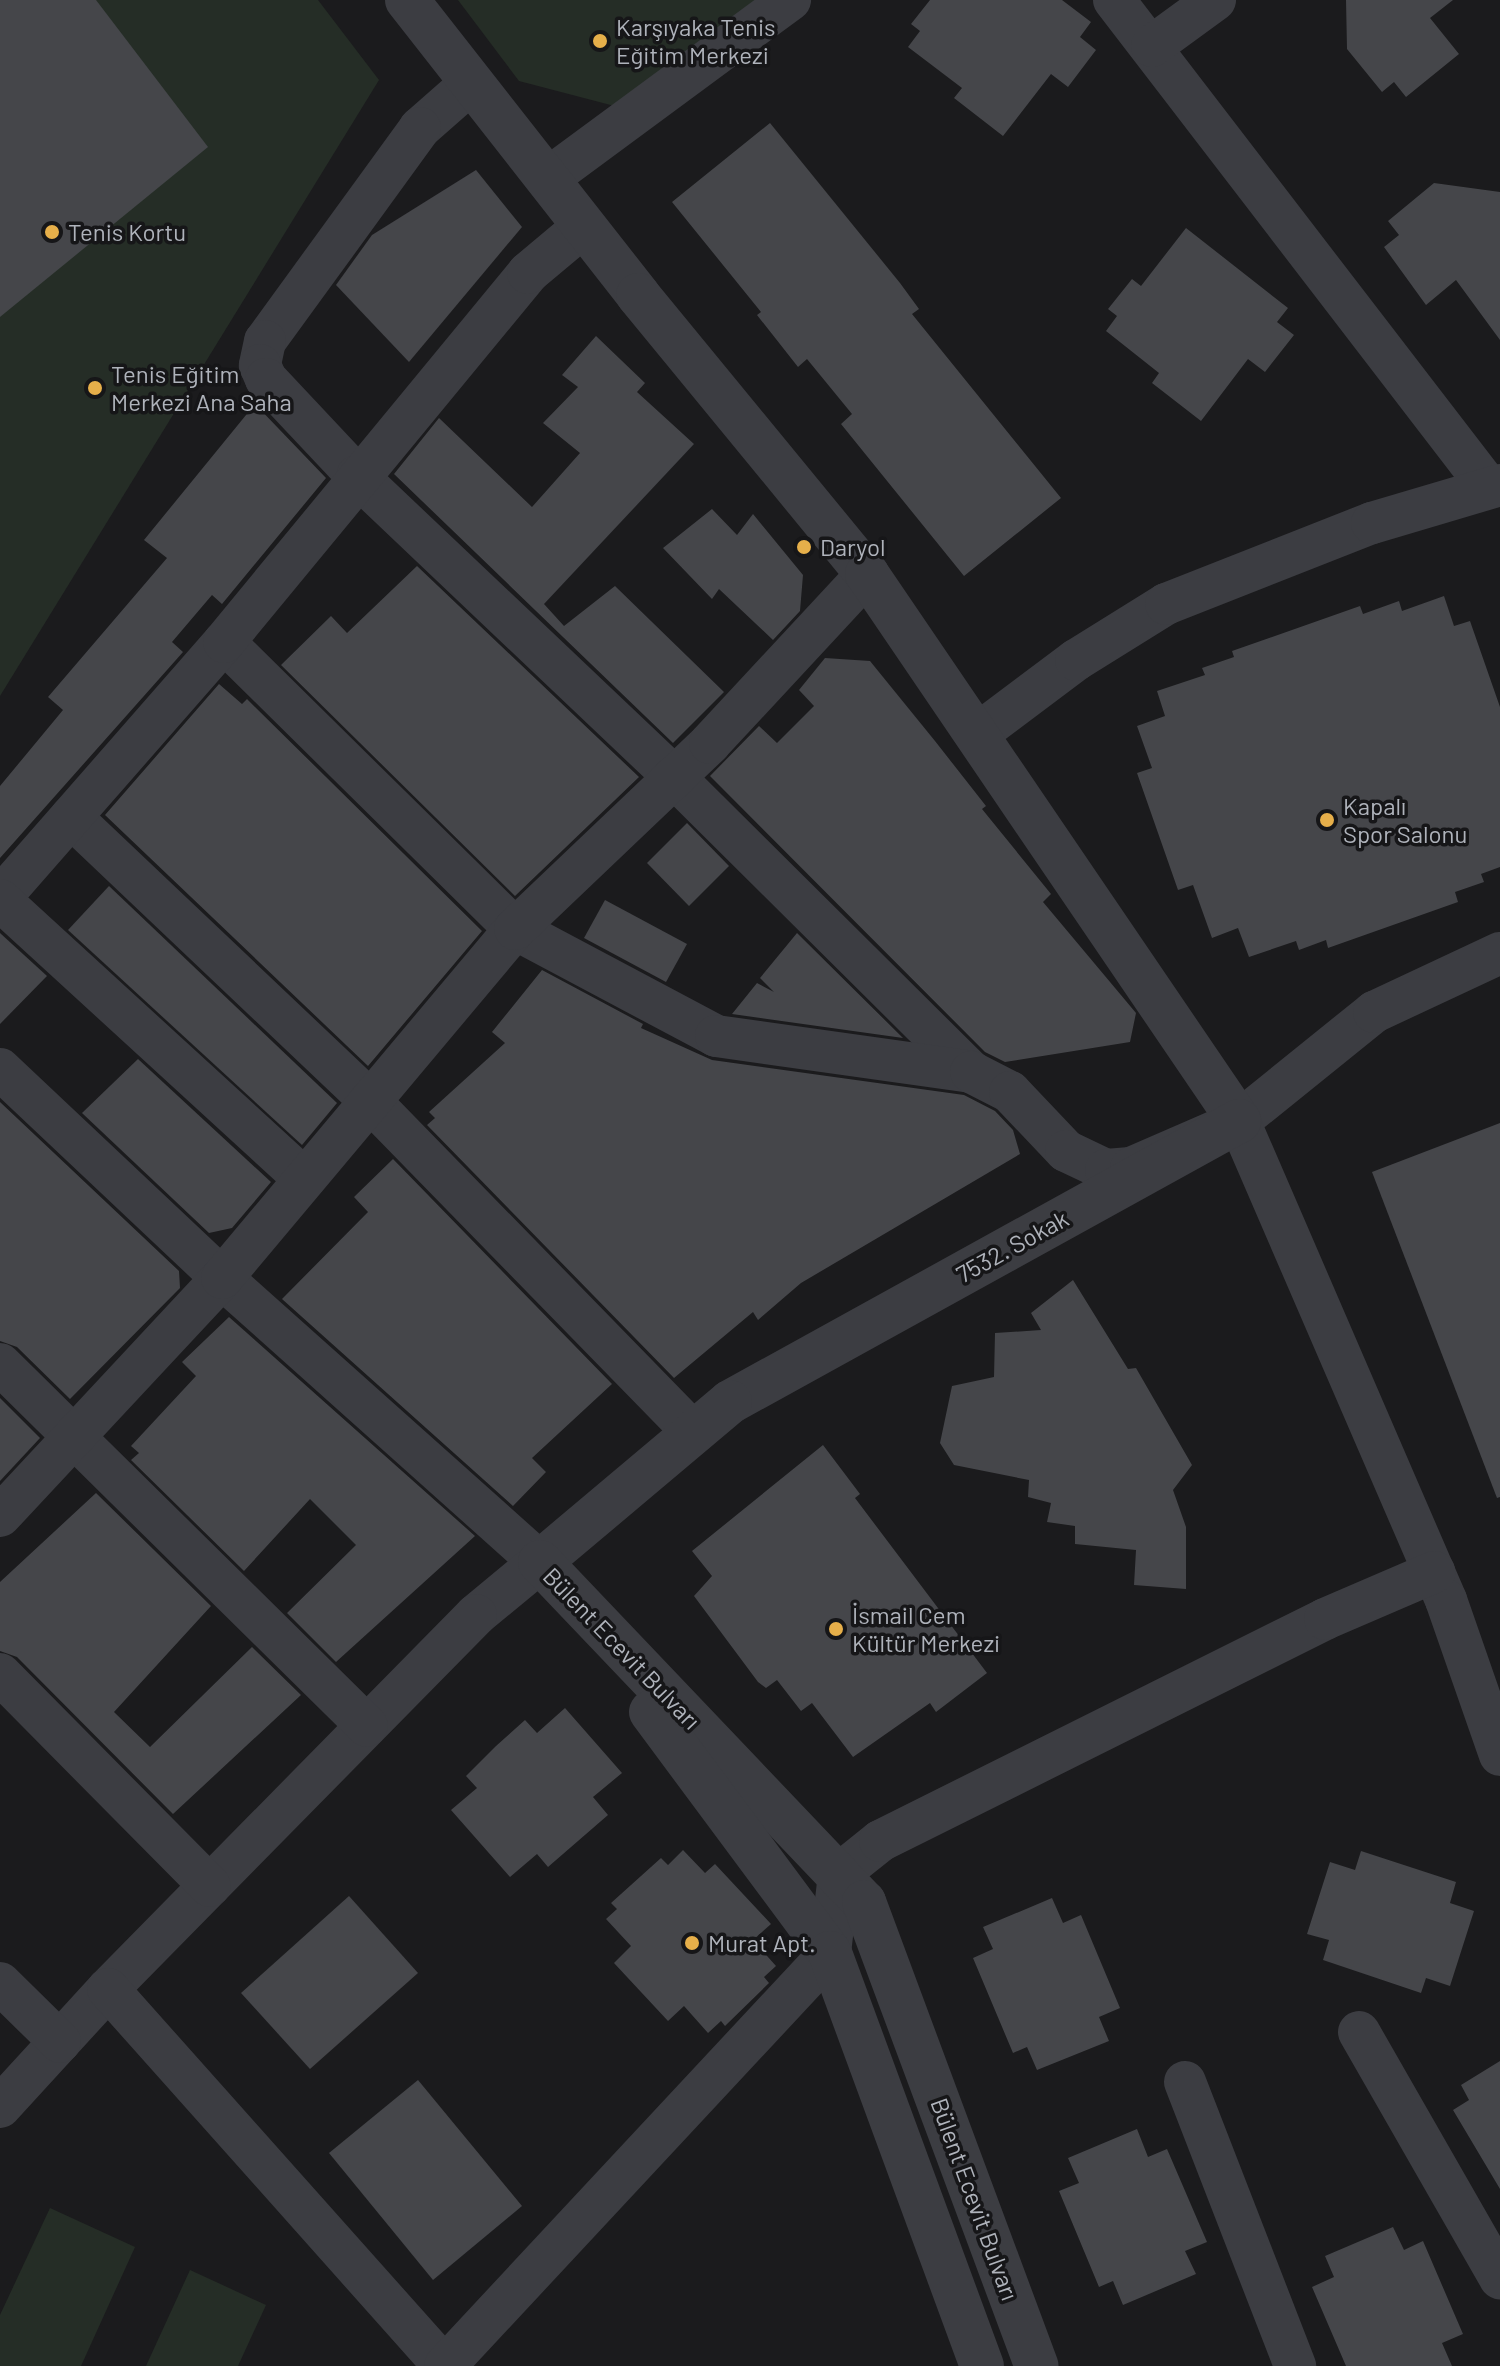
<!DOCTYPE html>
<html>
<head>
<meta charset="utf-8">
<style>
	body { margin:0 }
	#map { position:relative; width:1500px; height:2366px; overflow:hidden; background:#1b1b1d; font-family:Barlow,sans-serif }
	div>[style] { position:absolute }
	.green>* { inset:0; background:#252d26 }
	.building>* { inset:0; background:#45464a }
	.minor>* { height:42px; margin:-21px; padding:0 21px; transform-origin:21px; border-radius:21px; background:#3c3d42 }
	.tertiary>* { height:44px; margin:-22px; padding:0 22px; transform-origin:22px; border-radius:22px; background:#3c3d42 }
	.dots>* { width:22px; height:22px; translate:-50% -50%; box-sizing:border-box; border:4px solid #161618; border-radius:50% }
	span { translate:-50% -50%; white-space:nowrap; text-align:center; line-height:1.15; -webkit-text-stroke:7px #161618; paint-order:stroke }
	.poi-label { font-size:24px; color:#afb3bb }
	.left { translate:0 -50%; text-align:left }
	.street-label { font-size:24px; color:#afb3bb }
</style>
</head>
<body>
<div id="map">
	<div class="green">
		<div style="clip-path:polygon(0 0,318px 0,379px 80px,0 696px)"></div>
		<div style="clip-path:polygon(458px 0,763px 0,626px 109px,519px 81px)"></div>
		<div style="clip-path:polygon(50px 2208px,135px 2247px,81px 2366px,0 2366px,0 2315px)"></div>
		<div style="clip-path:polygon(190px 2270px,266px 2305px,238px 2366px,146px 2366px)"></div>
	</div>
	<div class="building">
		<div style="clip-path:polygon(0 0,96px 0,208px 147px,0 317px)"></div>
		<div style="clip-path:polygon(930px 0,1062px 0,1091px 22px,1080px 37px,1096px 50px,1068px 87px,1051px 74px,1003px 136px,954px 98px,962px 88px,908px 47px,920px 31px,911px 24px)"></div>
		<div style="clip-path:polygon(1346px 0,1453px 0,1430px 18px,1459px 54px,1406px 97px,1394px 82px,1382px 92px,1347px 49px)"></div>
		<div style="clip-path:polygon(770px 123px,900px 283px,919px 309px,912px 314px,1061px 498px,964px 576px,841px 424px,852px 414px,807px 359px,798px 367px,757px 315px,761px 312px,672px 202px)"></div>
		<div style="clip-path:polygon(476px 170px,522px 227px,409px 362px,336px 285px,372px 235px)"></div>
		<div style="clip-path:polygon(1434px 183px,1500px 192px,1500px 340px,1456px 280px,1426px 305px,1384px 247px,1399px 235px,1388px 221px)"></div>
		<div style="clip-path:polygon(1186px 228px,1288px 308px,1277px 322px,1294px 335px,1265px 372px,1248px 359px,1201px 421px,1152px 383px,1159px 373px,1106px 331px,1117px 316px,1108px 309px,1132px 279px,1141px 286px)"></div>
		<div style="clip-path:polygon(596px 336px,645px 383px,637px 392px,694px 444px,544px 604px,564px 626px,615px 586px,724px 692px,673px 743px,394px 474px,439px 418px,532px 507px,580px 453px,543px 423px,578px 387px,562px 375px)"></div>
		<div style="clip-path:polygon(255px 404px,326px 478px,222px 604px,212px 595px,172px 642px,183px 652px,0 858px,0 786px,63px 710px,48px 697px,167px 558px,144px 540px)"></div>
		<div style="clip-path:polygon(712px 509px,737px 535px,753px 514px,803px 575px,800px 611px,773px 640px,719px 589px,712px 599px,663px 548px)"></div>
		<div style="clip-path:polygon(417px 566px,639px 777px,515px 896px,281px 665px,331px 616px,347px 633px)"></div>
		<div style="clip-path:polygon(1444px 596px,1454px 626px,1470px 621px,1500px 707px,1500px 867px,1481px 874px,1484px 882px,1455px 892px,1458px 902px,1328px 948px,1326px 940px,1299px 950px,1296px 941px,1249px 957px,1238px 928px,1212px 938px,1193px 885px,1178px 890px,1137px 773px,1152px 768px,1137px 726px,1165px 716px,1157px 691px,1205px 675px,1202px 668px,1234px 657px,1232px 651px,1360px 606px,1363px 614px,1399px 601px,1402px 611px)"></div>
		<div style="clip-path:polygon(825px 658px,870px 661px,935px 741px,986px 806px,982px 809px,1051px 894px,1043px 902px,1136px 1013px,1130px 1042px,1005px 1062px,985px 1052px,710px 776px,759px 726px,777px 743px,814px 706px,799px 690px)"></div>
		<div style="clip-path:polygon(219px 684px,242px 704px,247px 699px,482px 931px,368px 1066px,105px 815px)"></div>
		<div style="clip-path:polygon(687px 823px,729px 866px,689px 906px,647px 863px)"></div>
		<div style="clip-path:polygon(109px 886px,337px 1103px,302px 1145px,68px 930px)"></div>
		<div style="clip-path:polygon(605px 900px,687px 944px,666px 982px,584px 938px)"></div>
		<div style="clip-path:polygon(0 933px,47px 976px,0 1024px)"></div>
		<div style="clip-path:polygon(797px 933px,903px 1038px,732px 1014px,757px 983px,774px 992px,760px 978px)"></div>
		<div style="clip-path:polygon(542px 970px,643px 1024px,641px 1028px,712px 1060px,964px 1095px,995px 1111px,1013px 1130px,1020px 1154px,801px 1283px,758px 1320px,753px 1312px,674px 1378px,427px 1125px,435px 1118px,429px 1112px,505px 1043px,492px 1032px)"></div>
		<div style="clip-path:polygon(138px 1059px,271px 1182px,232px 1228px,209px 1233px,82px 1113px)"></div>
		<div style="clip-path:polygon(0 1102px,179px 1271px,180px 1288px,70px 1399px,17px 1347px,0 1341px)"></div>
		<div style="clip-path:polygon(1500px 1123px,1500px 1497px,1497px 1498px,1372px 1172px)"></div>
		<div style="clip-path:polygon(393px 1159px,612px 1384px,532px 1458px,546px 1472px,513px 1506px,282px 1299px,368px 1212px,354px 1197px)"></div>
		<div style="clip-path:polygon(1073px 1280px,1128px 1369px,1136px 1368px,1192px 1465px,1173px 1490px,1186px 1527px,1186px 1589px,1134px 1585px,1136px 1550px,1075px 1544px,1075px 1526px,1047px 1522px,1051px 1503px,1028px 1497px,1029px 1480px,954px 1465px,940px 1443px,952px 1386px,994px 1377px,995px 1333px,1041px 1330px,1031px 1313px)"></div>
		<div style="clip-path:polygon(229px 1317px,475px 1536px,336px 1662px,287px 1613px,356px 1545px,310px 1499px,244px 1571px,131px 1460px,139px 1453px,131px 1446px,196px 1376px,182px 1362px)"></div>
		<div style="clip-path:polygon(0 1398px,40px 1438px,0 1481px)"></div>
		<div style="clip-path:polygon(823px 1445px,860px 1494px,855px 1498px,987px 1673px,936px 1712px,930px 1703px,853px 1757px,812px 1703px,801px 1711px,777px 1680px,766px 1688px,758px 1682px,694px 1596px,712px 1576px,692px 1551px)"></div>
		<div style="clip-path:polygon(96px 1493px,211px 1606px,114px 1712px,150px 1747px,252px 1647px,301px 1695px,173px 1814px,17px 1657px,0 1651px,0 1582px)"></div>
		<div style="clip-path:polygon(565px 1708px,622px 1773px,593px 1797px,608px 1815px,548px 1867px,537px 1854px,510px 1877px,451px 1810px,477px 1788px,466px 1776px,496px 1746px,525px 1720px,537px 1733px)"></div>
		<div style="clip-path:polygon(683px 1850px,705px 1873px,715px 1864px,771px 1924px,753px 1940px,776px 1966px,764px 1977px,769px 1983px,725px 2026px,721px 2021px,708px 2033px,684px 2006px,668px 2021px,614px 1963px,631px 1946px,606px 1919px,617px 1909px,611px 1903px,661px 1858px,668px 1865px)"></div>
		<div style="clip-path:polygon(1361px 1851px,1456px 1882px,1450px 1903px,1474px 1911px,1450px 1986px,1426px 1978px,1421px 1993px,1323px 1960px,1329px 1940px,1307px 1934px,1330px 1862px,1355px 1870px)"></div>
		<div style="clip-path:polygon(349px 1896px,418px 1973px,310px 2069px,241px 1993px)"></div>
		<div style="clip-path:polygon(1052px 1898px,1063px 1923px,1081px 1915px,1120px 2008px,1099px 2017px,1109px 2041px,1037px 2070px,1027px 2047px,1013px 2053px,973px 1958px,993px 1949px,983px 1927px)"></div>
		<div style="clip-path:polygon(1500px 2061px,1500px 2189px,1453px 2110px,1469px 2100px,1461px 2085px)"></div>
		<div style="clip-path:polygon(418px 2080px,522px 2206px,433px 2280px,329px 2153px)"></div>
		<div style="clip-path:polygon(1137px 2129px,1148px 2157px,1167px 2149px,1207px 2242px,1185px 2251px,1196px 2274px,1123px 2305px,1113px 2281px,1099px 2287px,1059px 2191px,1079px 2183px,1068px 2158px)"></div>
		<div style="clip-path:polygon(1393px 2227px,1404px 2250px,1423px 2241px,1463px 2334px,1442px 2343px,1452px 2366px,1346px 2366px,1312px 2287px,1334px 2277px,1325px 2256px)"></div>
	</div>
	<div class="minor">
		<div style="left:1114px;top:0;width:615px;rotate:52.46deg"></div>
		<div style="left:1152px;top:46px;width:78px;rotate:-36.1deg"></div>
		<div style="left:470px;top:84px;width:67px;rotate:138.7deg"></div>
		<div style="left:420px;top:128px;width:263px;rotate:126deg"></div>
		<div style="left:265px;top:341px;width:25px;rotate:102deg"></div>
		<div style="left:260px;top:365px;width:15px;rotate:67deg"></div>
		<div style="left:266px;top:379px;width:133px;rotate:46.8deg"></div>
		<div style="left:357px;top:476px;width:437px;rotate:43.5deg"></div>
		<div style="left:674px;top:777px;width:419px;rotate:44.8deg"></div>
		<div style="left:547px;top:179px;width:302px;rotate:-36.4deg"></div>
		<div style="left:224px;top:642px;width:409px;rotate:44.6deg"></div>
		<div style="left:515px;top:929px;width:228px;rotate:28deg"></div>
		<div style="left:716px;top:1036px;width:258px;rotate:8deg"></div>
		<div style="left:971px;top:1072px;width:44px;rotate:27.1deg"></div>
		<div style="left:1010px;top:1092px;width:81px;rotate:46.5deg"></div>
		<div style="left:1066px;top:1151px;width:44px;rotate:25.4deg"></div>
		<div style="left:1106px;top:1170px;width:25px;rotate:-5deg"></div>
		<div style="left:1131px;top:1168px;width:118px;rotate:-23.5deg"></div>
		<div style="left:1239px;top:1121px;width:174px;rotate:-38.9deg"></div>
		<div style="left:1374px;top:1012px;width:139px;rotate:-25.1deg"></div>
		<div style="left:976px;top:735px;width:125px;rotate:-36.9deg"></div>
		<div style="left:1076px;top:660px;width:106px;rotate:-31.9deg"></div>
		<div style="left:1166px;top:604px;width:221px;rotate:-21.5deg"></div>
		<div style="left:1372px;top:523px;width:134px;rotate:-16.5deg"></div>
		<div style="left:71px;top:817px;width:412px;rotate:43.5deg"></div>
		<div style="left:370px;top:1101px;width:464px;rotate:45.7deg"></div>
		<div style="left:0;top:898px;width:340px;rotate:-48.8deg"></div>
		<div style="left:224px;top:642px;width:478px;rotate:-50.5deg"></div>
		<div style="left:528px;top:273px;width:73px;rotate:-40deg"></div>
		<div style="left:0;top:900px;width:413px;rotate:42.5deg"></div>
		<div style="left:0;top:1069px;width:305px;rotate:43.3deg"></div>
		<div style="left:222px;top:1278px;width:426px;rotate:41.8deg"></div>
		<div style="left:540px;top:1562px;width:83px;rotate:140.4deg"></div>
		<div style="left:476px;top:1615px;width:525px;rotate:134.54deg"></div>
		<div style="left:108px;top:1989px;width:160px;rotate:132.5deg"></div>
		<div style="left:1239px;top:1121px;width:522px;rotate:66.63deg"></div>
		<div style="left:1446px;top:1600px;width:164px;rotate:70.8deg"></div>
		<div style="left:0;top:1364px;width:515px;rotate:44.61deg"></div>
		<div style="left:0;top:1516px;width:325px;rotate:-47deg"></div>
		<div style="left:222px;top:1278px;width:456px;rotate:-50deg"></div>
		<div style="left:515px;top:929px;width:269px;rotate:-43.6deg"></div>
		<div style="left:710px;top:743px;width:231px;rotate:-47.1deg"></div>
		<div style="left:0;top:1674px;width:298px;rotate:45.3deg"></div>
		<div style="left:0;top:1983px;width:84px;rotate:44.5deg"></div>
		<div style="left:108px;top:1989px;width:505px;rotate:48.29deg"></div>
		<div style="left:1359px;top:2032px;width:284px;rotate:60.2deg"></div>
		<div style="left:1185px;top:2082px;width:305px;rotate:68.8deg"></div>
		<div style="left:445px;top:2366px;width:565px;rotate:-47.01deg"></div>
		<div style="left:830px;top:1953px;width:80px;rotate:-83.5deg"></div>
		<div style="left:839px;top:1874px;width:53px;rotate:-38.8deg"></div>
		<div style="left:880px;top:1841px;width:497px;rotate:-26.5deg"></div>
		<div style="left:1325px;top:1619px;width:119px;rotate:-23.3deg"></div>
	</div>
	<div class="tertiary">
		<div style="left:407px;top:0;width:375px;rotate:51.9deg"></div>
		<div style="left:638px;top:295px;width:361px;rotate:50.6deg"></div>
		<div style="left:867px;top:574px;width:662px;rotate:55.78deg"></div>
		<div style="left:1239px;top:1121px;width:581px;rotate:151.1deg"></div>
		<div style="left:730px;top:1402px;width:248px;rotate:139.9deg"></div>
		<div style="left:540px;top:1562px;width:470px;rotate:46.4deg"></div>
		<div style="left:864px;top:1902px;width:495px;rotate:69.6deg"></div>
		<div style="left:651px;top:1712px;width:300px;rotate:53.4deg"></div>
		<div style="left:830px;top:1953px;width:440px;rotate:69.8deg"></div>
	</div>
	<div class="dots">
		<div style="left:600px;top:41px;background:#e6af4a"></div>
		<div style="left:52px;top:232px;background:#e6af4a"></div>
		<div style="left:95px;top:388px;background:#e6af4a"></div>
		<div style="left:804px;top:547px;background:#e6af4a"></div>
		<div style="left:1327px;top:820px;background:#e6af4a"></div>
		<div style="left:836px;top:1629px;background:#e6af4a"></div>
		<div style="left:692px;top:1943px;background:#e6af4a"></div>
	</div>
	<div class="poi-label">
		<span class="left" style="left:616px;top:41px">Karşıyaka Tenis<br>Eğitim Merkezi</span>
		<span class="left" style="left:68px;top:232px">Tenis Kortu</span>
		<span class="left" style="left:111px;top:388px">Tenis Eğitim<br>Merkezi Ana Saha</span>
		<span class="left" style="left:820px;top:547px">Daryol</span>
		<span class="left" style="left:1343px;top:820px">Kapalı<br>Spor Salonu</span>
		<span class="left" style="left:852px;top:1629px">İsmail Cem<br>Kültür Merkezi</span>
		<span class="left" style="left:708px;top:1943px">Murat Apt.</span>
	</div>
	<div class="street-label">
		<span style="left:1012px;top:1246px;rotate:-29deg">7532. Sokak</span>
		<span style="left:622px;top:1648px;rotate:46deg">Bülent Ecevit Bulvarı</span>
		<span style="left:975px;top:2199px;rotate:70deg">Bülent Ecevit Bulvarı</span>
	</div>
</div>
</body>
</html>
